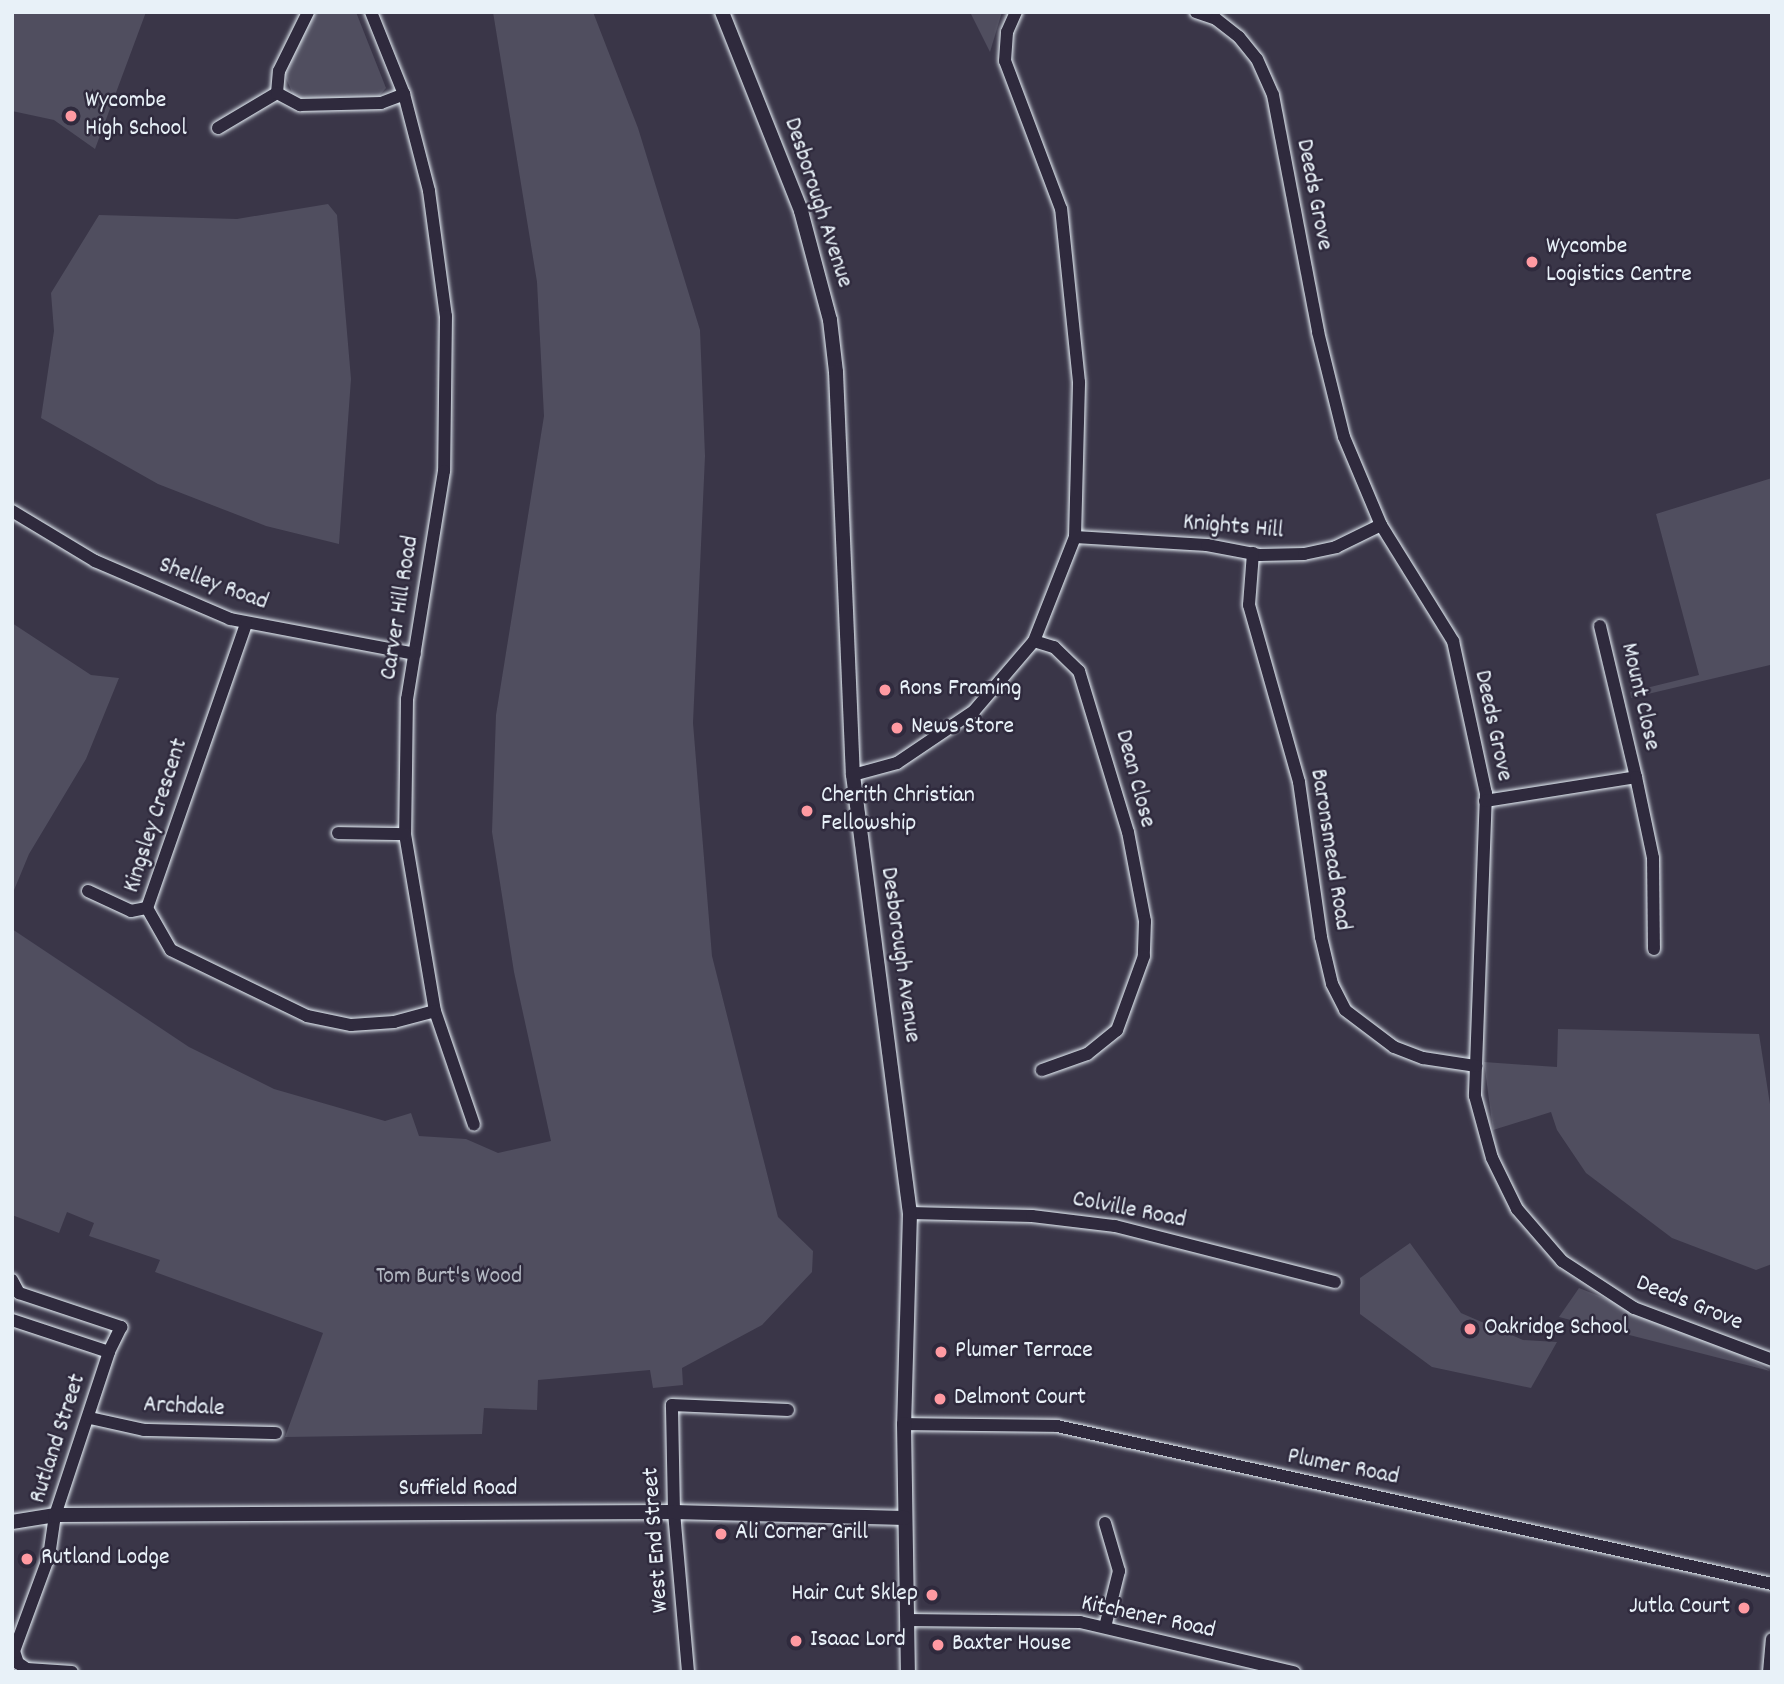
<!DOCTYPE html>
<html>
<head>
<meta charset="utf-8">
<style>
	body { margin:0 }
	#map { position:relative; width:1784px; height:1684px; overflow:hidden; background:#3a3648; font-family:Dekko,sans-serif }
	div>[style] { position:absolute }
	.green>* { inset:0; background:#504e5f }
	.roads { filter:drop-shadow(0 0 2px #e8f1f8) drop-shadow(0 0 2px #e8f1f8) }
	.minor>* { height:12px; margin:-6px; padding:0 6px; transform-origin:6px; border-radius:6px; background:#2f2a3d }
	.tertiary>* { height:14px; margin:-7px; padding:0 7px; transform-origin:7px; border-radius:7px; background:#2f2a3d }
	.dots>* { width:19px; height:19px; translate:-50% -50%; box-sizing:border-box; border:4px solid #2f2a3d; border-radius:50% }
	span { translate:-50% -50%; white-space:nowrap; text-align:center; line-height:1.15; -webkit-text-stroke:5px #2f2a3d; paint-order:stroke }
	.poi-label { font-size:24px; color:#e8f1f8 }
	.left { translate:0 -50%; text-align:left }
	.right { translate:-100% -50%; text-align:right }
	.street-label { font-size:24px; color:#e8f1f8 }
	.park-label { font-size:24px; color:#b3b8c2 }
	.frame { position:absolute; inset:0; border:14px solid #e8f1f8; pointer-events:none }
</style>
</head>
<body>
<div id="map">
	<div class="green">
		<div style="clip-path:polygon(12px 12px,146px 12px,95px 149px,54px 120px,12px 111px)"></div>
		<div style="clip-path:polygon(313px 12px,356px 12px,386px 88px,379px 96px,373px 100px,303px 101px,294px 97px,283px 71px)"></div>
		<div style="clip-path:polygon(493px 12px,593px 12px,638px 128px,700px 330px,705px 456px,693px 723px,712px 956px,778px 1217px,813px 1251px,812px 1272px,762px 1325px,682px 1368px,683px 1385px,653px 1388px,650px 1370px,538px 1380px,537px 1410px,484px 1408px,482px 1434px,285px 1437px,323px 1333px,155px 1272px,160px 1260px,89px 1236px,94px 1223px,67px 1212px,59px 1233px,12px 1215px,12px 929px,189px 1047px,274px 1089px,385px 1121px,411px 1113px,419px 1136px,466px 1139px,498px 1153px,551px 1141px,514px 972px,492px 832px,496px 715px,544px 416px,537px 282px)"></div>
		<div style="clip-path:polygon(970px 12px,1002px 12px,990px 52px)"></div>
		<div style="clip-path:polygon(328px 204px,337px 215px,351px 379px,339px 544px,266px 526px,158px 484px,41px 418px,54px 331px,51px 293px,99px 215px,237px 219px)"></div>
		<div style="clip-path:polygon(1772px 478px,1770px 665px,1631px 698px,1630px 692px,1699px 675px,1656px 514px)"></div>
		<div style="clip-path:polygon(12px 623px,91px 675px,119px 678px,86px 759px,29px 854px,12px 895px)"></div>
		<div style="clip-path:polygon(1558px 1029px,1759px 1034px,1772px 1117px,1772px 1264px,1756px 1270px,1672px 1238px,1586px 1173px,1557px 1130px,1551px 1112px,1493px 1130px,1484px 1062px,1557px 1067px)"></div>
		<div style="clip-path:polygon(1410px 1243px,1461px 1313px,1523px 1340px,1557px 1342px,1531px 1388px,1432px 1367px,1360px 1314px,1360px 1278px)"></div>
		<div style="clip-path:polygon(1579px 1288px,1735px 1350px,1770px 1371px,1559px 1317px)"></div>
	</div>
	<div class="roads">
		<div class="minor">
			<div style="left:371px;top:12px;width:88px;rotate:68.1deg"></div>
			<div style="left:404px;top:94px;width:100px;rotate:75.5deg"></div>
			<div style="left:429px;top:191px;width:126px;rotate:82.3deg"></div>
			<div style="left:446px;top:316px;width:155px;rotate:90.7deg"></div>
			<div style="left:444px;top:471px;width:231px;rotate:99.2deg"></div>
			<div style="left:407px;top:699px;width:135px;rotate:90.8deg"></div>
			<div style="left:405px;top:834px;width:180px;rotate:80.4deg"></div>
			<div style="left:435px;top:1011px;width:120px;rotate:71.1deg"></div>
			<div style="left:1196px;top:12px;width:21px;rotate:19deg"></div>
			<div style="left:1216px;top:19px;width:29px;rotate:38deg"></div>
			<div style="left:1239px;top:37px;width:28px;rotate:51deg"></div>
			<div style="left:1257px;top:59px;width:39px;rotate:66deg"></div>
			<div style="left:1273px;top:95px;width:241px;rotate:79.2deg"></div>
			<div style="left:1318px;top:332px;width:108px;rotate:76.1deg"></div>
			<div style="left:1344px;top:437px;width:95px;rotate:67.2deg"></div>
			<div style="left:1381px;top:525px;width:137px;rotate:58.2deg"></div>
			<div style="left:1453px;top:641px;width:156px;rotate:77.8deg"></div>
			<div style="left:1486px;top:793px;width:303px;rotate:92.1deg"></div>
			<div style="left:1475px;top:1096px;width:64px;rotate:74.7deg"></div>
			<div style="left:1492px;top:1158px;width:57px;rotate:63.9deg"></div>
			<div style="left:1517px;top:1209px;width:69px;rotate:49.1deg"></div>
			<div style="left:1562px;top:1261px;width:86px;rotate:33.1deg"></div>
			<div style="left:1634px;top:1308px;width:147px;rotate:20.6deg"></div>
			<div style="left:277px;top:93px;width:22px;rotate:-85deg"></div>
			<div style="left:279px;top:71px;width:66px;rotate:-63.8deg"></div>
			<div style="left:218px;top:128px;width:69px;rotate:-30.7deg"></div>
			<div style="left:277px;top:93px;width:26px;rotate:28deg"></div>
			<div style="left:300px;top:105px;width:81px;rotate:-1.4deg"></div>
			<div style="left:381px;top:103px;width:25px;rotate:-21deg"></div>
			<div style="left:12px;top:511px;width:97px;rotate:31.1deg"></div>
			<div style="left:95px;top:561px;width:147px;rotate:23.2deg"></div>
			<div style="left:230px;top:619px;width:188px;rotate:10.7deg"></div>
			<div style="left:1075px;top:537px;width:132px;rotate:3.5deg"></div>
			<div style="left:1207px;top:545px;width:54px;rotate:10.7deg"></div>
			<div style="left:1260px;top:555px;width:44px;rotate:-1.3deg"></div>
			<div style="left:1304px;top:554px;width:33px;rotate:-12deg"></div>
			<div style="left:1336px;top:547px;width:50px;rotate:-26.1deg"></div>
			<div style="left:1253px;top:553px;width:52px;rotate:94.4deg"></div>
			<div style="left:1249px;top:605px;width:184px;rotate:74.2deg"></div>
			<div style="left:1299px;top:782px;width:157px;rotate:81.9deg"></div>
			<div style="left:1321px;top:937px;width:48px;rotate:76.8deg"></div>
			<div style="left:1332px;top:984px;width:29px;rotate:63deg"></div>
			<div style="left:1345px;top:1010px;width:61px;rotate:37.1deg"></div>
			<div style="left:1394px;top:1047px;width:31px;rotate:21deg"></div>
			<div style="left:1423px;top:1058px;width:54px;rotate:8.6deg"></div>
			<div style="left:246px;top:624px;width:301px;rotate:109.2deg"></div>
			<div style="left:147px;top:908px;width:48px;rotate:60.3deg"></div>
			<div style="left:171px;top:950px;width:151px;rotate:25.9deg"></div>
			<div style="left:307px;top:1016px;width:45px;rotate:11.6deg"></div>
			<div style="left:351px;top:1025px;width:43px;rotate:-4deg"></div>
			<div style="left:394px;top:1022px;width:42px;rotate:-15deg"></div>
			<div style="left:1600px;top:626px;width:155px;rotate:76.6deg"></div>
			<div style="left:1034px;top:641px;width:21px;rotate:17deg"></div>
			<div style="left:1054px;top:647px;width:35px;rotate:44deg"></div>
			<div style="left:1079px;top:671px;width:168px;rotate:73.1deg"></div>
			<div style="left:1128px;top:832px;width:91px;rotate:79.2deg"></div>
			<div style="left:1145px;top:921px;width:35px;rotate:92deg"></div>
			<div style="left:1144px;top:956px;width:79px;rotate:110deg"></div>
			<div style="left:1117px;top:1030px;width:38px;rotate:141deg"></div>
			<div style="left:1087px;top:1054px;width:48px;rotate:160.4deg"></div>
			<div style="left:853px;top:775px;width:46px;rotate:-15.3deg"></div>
			<div style="left:897px;top:763px;width:93px;rotate:-34deg"></div>
			<div style="left:974px;top:711px;width:92px;rotate:-49.4deg"></div>
			<div style="left:1034px;top:641px;width:112px;rotate:-68.5deg"></div>
			<div style="left:1075px;top:537px;width:155px;rotate:-88.5deg"></div>
			<div style="left:1079px;top:382px;width:174px;rotate:-95.9deg"></div>
			<div style="left:1061px;top:209px;width:158px;rotate:-110.7deg"></div>
			<div style="left:1005px;top:61px;width:29px;rotate:-86deg"></div>
			<div style="left:1007px;top:32px;width:22px;rotate:-66deg"></div>
			<div style="left:1485px;top:801px;width:153px;rotate:-9deg"></div>
			<div style="left:1636px;top:777px;width:83px;rotate:78.1deg"></div>
			<div style="left:1653px;top:858px;width:91px;rotate:89.4deg"></div>
			<div style="left:338px;top:833px;width:67px;rotate:0.9deg"></div>
			<div style="left:88px;top:891px;width:47px;rotate:24.9deg"></div>
			<div style="left:131px;top:911px;width:16px;rotate:-11deg"></div>
			<div style="left:910px;top:1213px;width:122px;rotate:1.4deg"></div>
			<div style="left:1032px;top:1216px;width:84px;rotate:6.9deg"></div>
			<div style="left:1115px;top:1226px;width:227px;rotate:14.3deg"></div>
			<div style="left:12px;top:1280px;width:15px;rotate:62deg"></div>
			<div style="left:19px;top:1293px;width:108px;rotate:18.4deg"></div>
			<div style="left:121px;top:1327px;width:28px;rotate:116deg"></div>
			<div style="left:12px;top:1320px;width:102px;rotate:18.3deg"></div>
			<div style="left:109px;top:1352px;width:172px;rotate:108.3deg"></div>
			<div style="left:55px;top:1515px;width:41px;rotate:98.3deg"></div>
			<div style="left:49px;top:1556px;width:101px;rotate:110.2deg"></div>
			<div style="left:14px;top:1651px;width:13px;rotate:72deg"></div>
			<div style="left:18px;top:1663px;width:11px;rotate:34deg"></div>
			<div style="left:27px;top:1669px;width:45px;rotate:3.8deg"></div>
			<div style="left:90px;top:1418px;width:55px;rotate:12.5deg"></div>
			<div style="left:144px;top:1430px;width:132px;rotate:1.3deg"></div>
			<div style="left:904px;top:1424px;width:153px;rotate:0.7deg"></div>
			<div style="left:1057px;top:1426px;width:732px;rotate:12.46deg"></div>
			<div style="left:907px;top:1620px;width:173px;rotate:0.7deg"></div>
			<div style="left:1080px;top:1622px;width:220px;rotate:13.2deg"></div>
			<div style="left:1105px;top:1627px;width:58px;rotate:-76deg"></div>
			<div style="left:1119px;top:1571px;width:50px;rotate:-106.3deg"></div>
			<div style="left:688px;top:1672px;width:161px;rotate:-95deg"></div>
			<div style="left:674px;top:1512px;width:107px;rotate:-91.1deg"></div>
			<div style="left:672px;top:1405px;width:116px;rotate:2.5deg"></div>
			<div style="left:1769px;top:1672px;width:33px;rotate:-85deg"></div>
		</div>
		<div class="tertiary">
			<div style="left:722px;top:12px;width:214px;rotate:68.3deg"></div>
			<div style="left:801px;top:211px;width:113px;rotate:75.1deg"></div>
			<div style="left:830px;top:320px;width:52px;rotate:83.4deg"></div>
			<div style="left:836px;top:372px;width:403px;rotate:87.6deg"></div>
			<div style="left:853px;top:775px;width:442px;rotate:82.6deg"></div>
			<div style="left:910px;top:1213px;width:211px;rotate:91.6deg"></div>
			<div style="left:904px;top:1424px;width:248px;rotate:89.1deg"></div>
			<div style="left:12px;top:1522px;width:44px;rotate:-9.2deg"></div>
			<div style="left:55px;top:1515px;width:619px;rotate:-0.28deg"></div>
			<div style="left:674px;top:1512px;width:231px;rotate:1.5deg"></div>
		</div>
	</div>
	<div class="dots">
		<div style="left:71px;top:116px;background:#ff9aa2"></div>
		<div style="left:1532px;top:262px;background:#ff9aa2"></div>
		<div style="left:885px;top:690px;background:#ff9aa2"></div>
		<div style="left:897px;top:728px;background:#ff9aa2"></div>
		<div style="left:807px;top:811px;background:#ff9aa2"></div>
		<div style="left:1470px;top:1329px;background:#ff9aa2"></div>
		<div style="left:941px;top:1352px;background:#ff9aa2"></div>
		<div style="left:940px;top:1399px;background:#ff9aa2"></div>
		<div style="left:721px;top:1534px;background:#ff9aa2"></div>
		<div style="left:27px;top:1559px;background:#ff9aa2"></div>
		<div style="left:932px;top:1595px;background:#ff9aa2"></div>
		<div style="left:1744px;top:1608px;background:#ff9aa2"></div>
		<div style="left:796px;top:1641px;background:#ff9aa2"></div>
		<div style="left:938px;top:1645px;background:#ff9aa2"></div>
	</div>
	<div class="poi-label">
		<span class="left" style="left:85px;top:116px">Wycombe<br>High School</span>
		<span class="left" style="left:1546px;top:262px">Wycombe<br>Logistics Centre</span>
		<span class="left" style="left:899px;top:690px">Rons Framing</span>
		<span class="left" style="left:911px;top:728px">News Store</span>
		<span class="left" style="left:821px;top:811px">Cherith Christian<br>Fellowship</span>
		<span class="left" style="left:1484px;top:1329px">Oakridge School</span>
		<span class="left" style="left:955px;top:1352px">Plumer Terrace</span>
		<span class="left" style="left:954px;top:1399px">Delmont Court</span>
		<span class="left" style="left:735px;top:1534px">Ali Corner Grill</span>
		<span class="left" style="left:41px;top:1559px">Rutland Lodge</span>
		<span class="right" style="left:918px;top:1595px">Hair Cut Sklep</span>
		<span class="right" style="left:1730px;top:1608px">Jutla Court</span>
		<span class="left" style="left:810px;top:1641px">Isaac Lord</span>
		<span class="left" style="left:952px;top:1645px">Baxter House</span>
	</div>
	<div class="street-label">
		<span style="left:1313px;top:195px;rotate:79deg">Deeds Grove</span>
		<span style="left:817px;top:203px;rotate:72deg">Desborough Avenue</span>
		<span style="left:1233px;top:528px;rotate:5deg">Knights Hill</span>
		<span style="left:213px;top:585px;rotate:20deg">Shelley Road</span>
		<span style="left:401px;top:608px;rotate:-81deg">Carver Hill Road</span>
		<span style="left:1639px;top:697px;rotate:77deg">Mount Close</span>
		<span style="left:1492px;top:726px;rotate:78deg">Deeds Grove</span>
		<span style="left:1134px;top:779px;rotate:75deg">Dean Close</span>
		<span style="left:157px;top:816px;rotate:-72deg">Kingsley Crescent</span>
		<span style="left:1329px;top:850px;rotate:81deg">Baronsmead Road</span>
		<span style="left:899px;top:955px;rotate:82deg">Desborough Avenue</span>
		<span style="left:1129px;top:1211px;rotate:11deg">Colville Road</span>
		<span style="left:1689px;top:1304px;rotate:22deg">Deeds Grove</span>
		<span style="left:184px;top:1408px;rotate:3deg">Archdale</span>
		<span style="left:59px;top:1439px;rotate:-72deg">Rutland Street</span>
		<span style="left:1343px;top:1468px;rotate:11deg">Plumer Road</span>
		<span style="left:458px;top:1490px">Suffield Road</span>
		<span style="left:657px;top:1540px;rotate:-94deg">West End Street</span>
		<span style="left:1148px;top:1618px;rotate:12deg">Kitchener Road</span>
	</div>
	<div class="park-label">
		<span style="left:449px;top:1278px">Tom Burt's Wood</span>
	</div>
	<div class="frame"></div>
</div>
</body>
</html>
